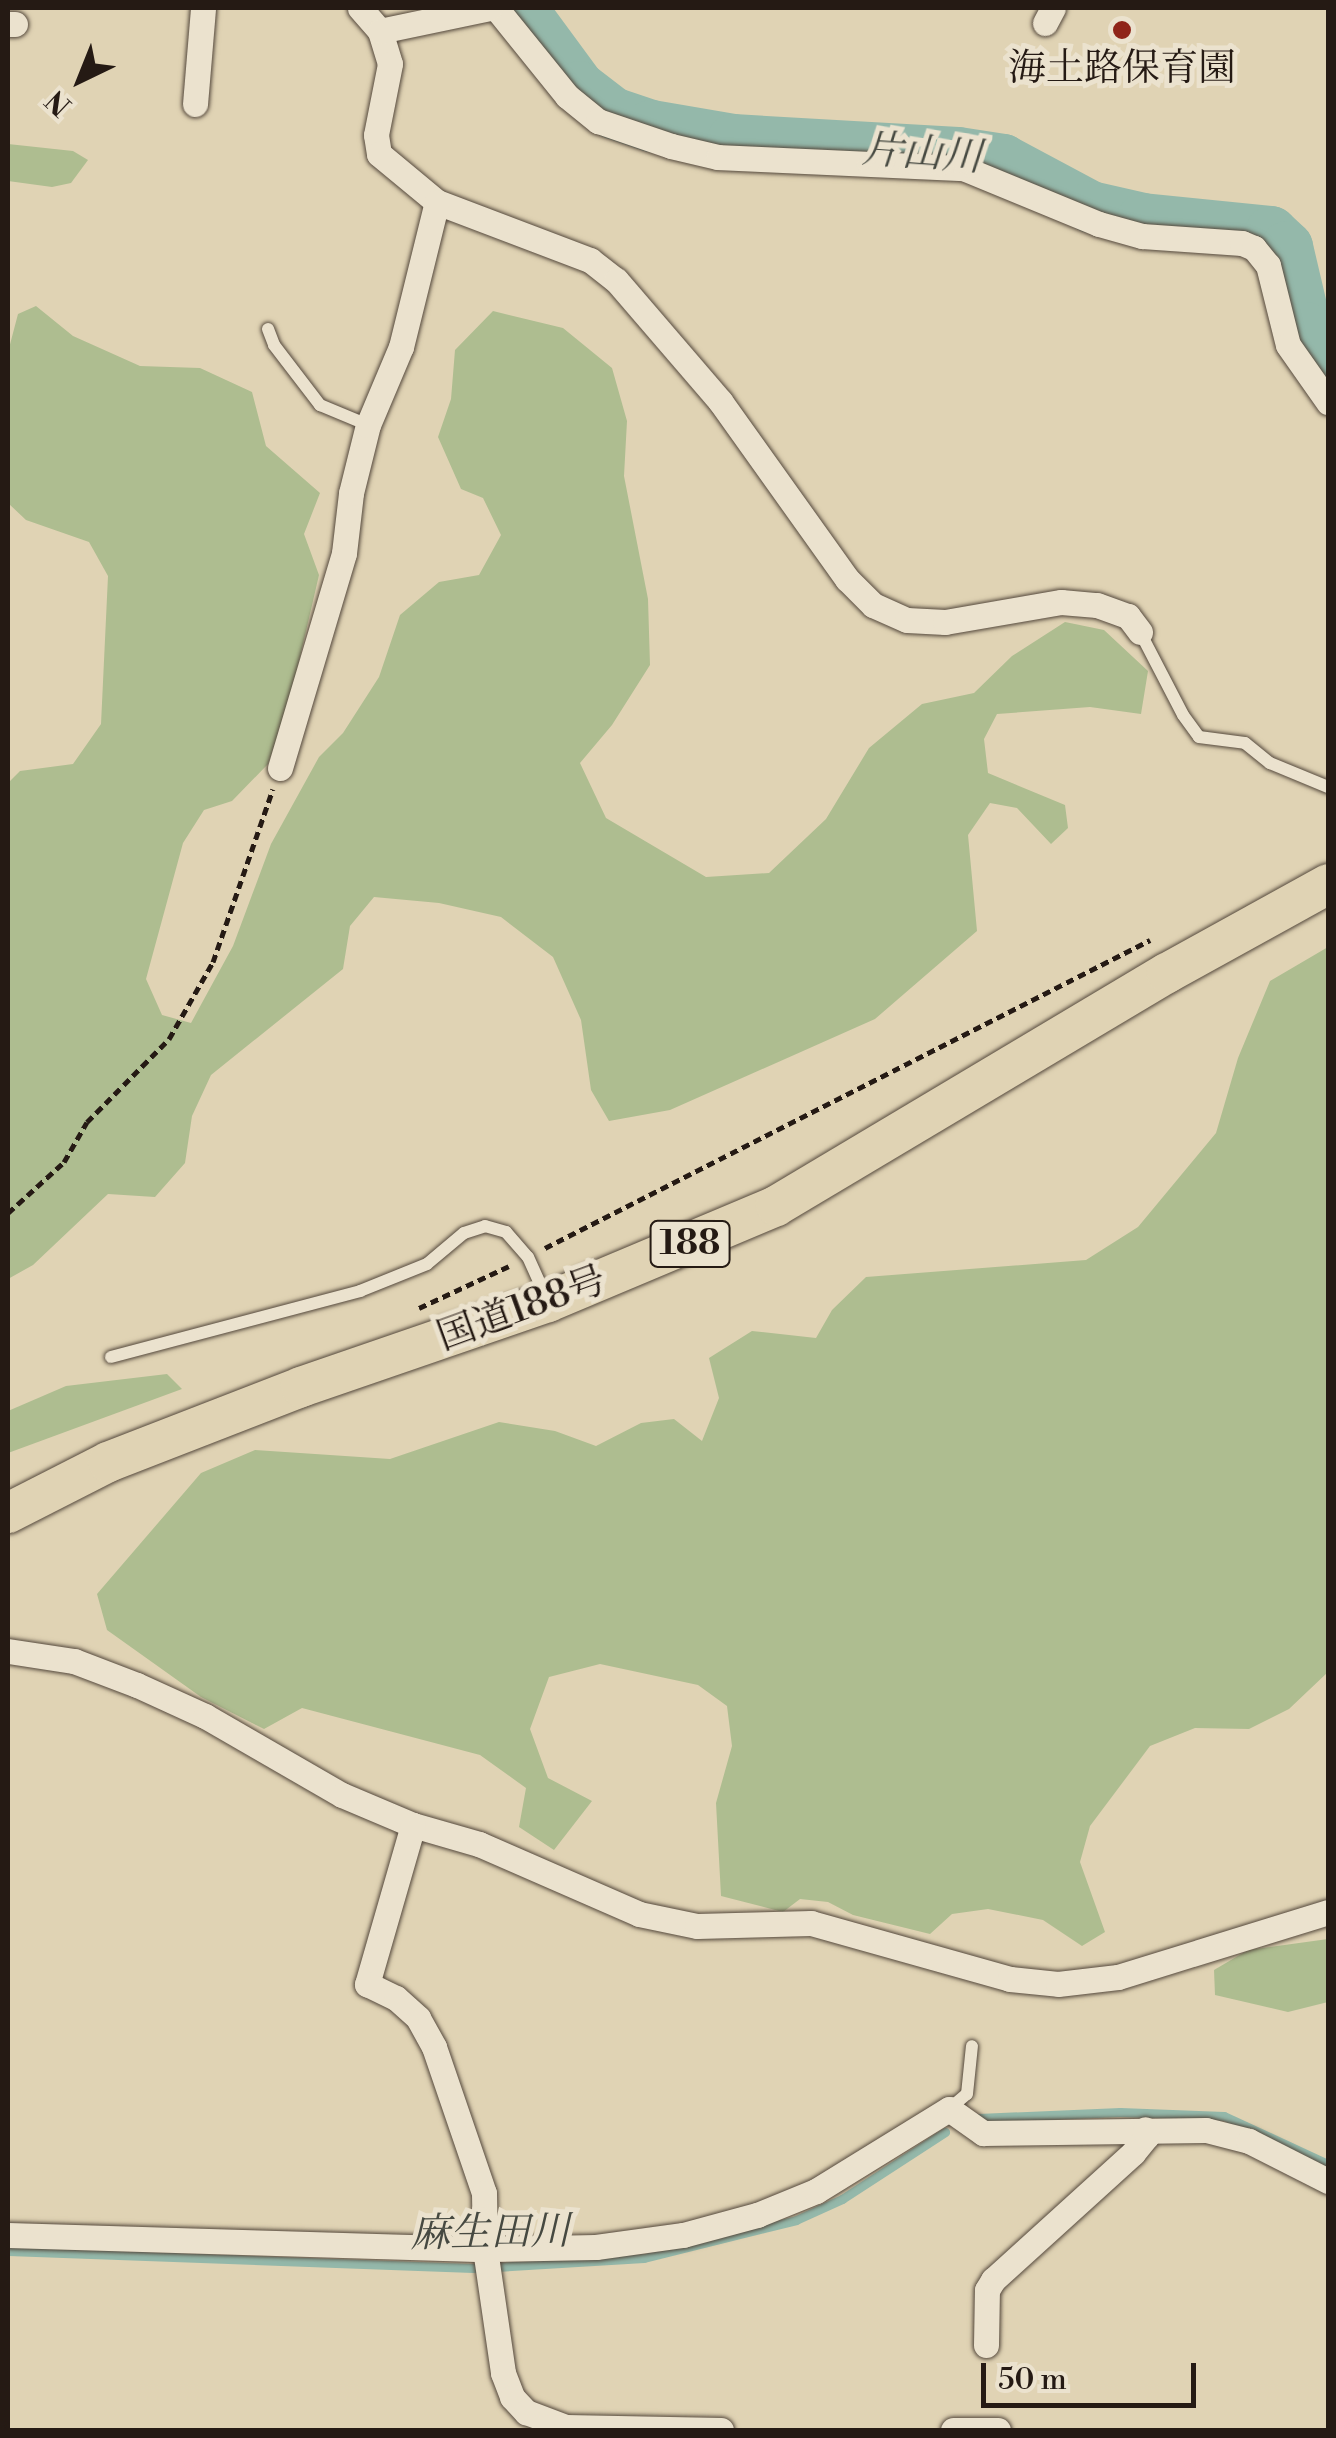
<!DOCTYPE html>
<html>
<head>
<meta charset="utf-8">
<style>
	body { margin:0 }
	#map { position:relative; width:1336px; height:2438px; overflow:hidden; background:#e0d3b4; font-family:"Libre Bodoni","Noto Serif JP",serif }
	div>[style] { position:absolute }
	.green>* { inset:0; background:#aebd90 }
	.stream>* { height:9px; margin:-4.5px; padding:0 4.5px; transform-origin:4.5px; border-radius:4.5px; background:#94b8aa }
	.river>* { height:52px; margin:-26px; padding:0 26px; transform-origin:26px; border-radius:26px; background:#94b8aa }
	.path>* { height:5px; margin-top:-2.5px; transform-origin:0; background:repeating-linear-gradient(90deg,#251a14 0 8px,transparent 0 13px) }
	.roads { filter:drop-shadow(0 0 2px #54483c) drop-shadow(0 0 2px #54483c) }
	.service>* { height:12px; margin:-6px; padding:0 6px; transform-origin:6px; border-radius:6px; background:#ebe2ce }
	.minor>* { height:25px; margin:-12.5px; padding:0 12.5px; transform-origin:12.5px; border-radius:12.5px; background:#ebe2ce }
	.trunk>* { height:40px; margin:-20px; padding:0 20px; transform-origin:20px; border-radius:20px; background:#e0d3b4 }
	.dots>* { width:28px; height:28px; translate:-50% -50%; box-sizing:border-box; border:5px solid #ebe2ce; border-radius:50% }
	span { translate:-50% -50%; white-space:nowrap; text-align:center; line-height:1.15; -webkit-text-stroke:10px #ebe2ce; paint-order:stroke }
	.shield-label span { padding:2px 8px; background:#ebe2ce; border:2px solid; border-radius:8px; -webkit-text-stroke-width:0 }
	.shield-label { font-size:35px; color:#251a14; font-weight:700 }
	.poi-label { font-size:38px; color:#251a14 }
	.street-label { font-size:38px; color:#251a14 }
	.water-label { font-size:40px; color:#464941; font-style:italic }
	.frame { position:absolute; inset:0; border:10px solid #251a14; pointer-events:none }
	.north { position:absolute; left:30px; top:30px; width:100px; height:100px; -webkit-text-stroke:8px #ebe2ce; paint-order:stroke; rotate:223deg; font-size:28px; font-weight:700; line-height:40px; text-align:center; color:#251a14 }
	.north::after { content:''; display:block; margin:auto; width:35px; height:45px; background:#251a14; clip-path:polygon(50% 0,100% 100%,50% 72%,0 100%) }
	.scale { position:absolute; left:981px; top:2363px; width:215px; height:45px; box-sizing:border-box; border:5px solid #251a14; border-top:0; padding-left:12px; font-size:30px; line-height:35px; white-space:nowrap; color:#251a14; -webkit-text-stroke:8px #ebe2ce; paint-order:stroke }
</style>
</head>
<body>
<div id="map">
	<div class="green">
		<div style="clip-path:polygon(8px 144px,73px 151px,88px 160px,71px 183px,52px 187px,8px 181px)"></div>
		<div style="clip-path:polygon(36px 306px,73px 336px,140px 366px,200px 368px,252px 392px,266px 446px,320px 493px,304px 534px,319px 575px,289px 704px,268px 764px,232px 801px,204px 810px,183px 843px,146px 979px,162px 1015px,191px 1023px,233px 946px,271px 844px,319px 757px,343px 733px,379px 677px,400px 615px,439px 582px,479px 575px,501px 535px,483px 498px,461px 489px,438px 437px,451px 399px,455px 350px,493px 311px,563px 328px,612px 368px,627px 421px,624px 476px,648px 599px,650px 665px,612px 725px,580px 763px,606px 818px,706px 877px,769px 873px,826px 819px,869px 748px,922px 704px,974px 693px,1012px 656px,1065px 622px,1104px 630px,1148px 671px,1141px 714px,1090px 707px,997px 714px,984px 739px,988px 773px,1065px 805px,1068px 828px,1051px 844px,1017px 808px,990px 803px,968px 835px,977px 931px,875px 1019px,670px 1110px,609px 1121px,591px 1090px,581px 1020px,553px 957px,501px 917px,439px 903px,374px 897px,350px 926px,343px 969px,211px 1075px,192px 1116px,185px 1163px,155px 1197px,108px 1194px,33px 1265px,8px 1279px,8px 783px,20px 771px,73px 764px,101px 724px,108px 576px,89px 542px,26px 520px,8px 503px,8px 352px,18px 314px)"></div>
		<div style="clip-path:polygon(1328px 947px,1328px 1672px,1289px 1709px,1249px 1729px,1195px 1728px,1150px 1746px,1090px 1826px,1080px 1862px,1105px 1932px,1082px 1946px,1043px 1920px,988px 1909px,952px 1914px,930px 1934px,853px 1915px,828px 1902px,800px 1899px,783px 1912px,721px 1896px,716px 1803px,732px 1746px,727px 1706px,698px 1685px,600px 1664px,549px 1677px,530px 1729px,548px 1778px,592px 1801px,554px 1850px,519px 1827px,526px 1788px,480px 1755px,302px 1708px,264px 1729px,201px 1697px,107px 1630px,97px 1594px,201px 1473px,255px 1450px,390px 1459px,499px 1422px,555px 1431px,596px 1446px,641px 1423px,674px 1419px,702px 1441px,719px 1398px,709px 1358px,752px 1331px,816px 1338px,832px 1310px,866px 1277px,1086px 1260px,1138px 1227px,1216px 1133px,1238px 1058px,1270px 981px)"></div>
		<div style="clip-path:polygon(167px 1374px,182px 1389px,8px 1453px,8px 1411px,66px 1386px)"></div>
		<div style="clip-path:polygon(1328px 1939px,1328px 2002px,1288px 2012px,1215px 1995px,1214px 1970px,1248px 1950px)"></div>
	</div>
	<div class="stream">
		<div style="left:978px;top:2118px;width:142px;rotate:-2.4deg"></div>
		<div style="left:1120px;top:2112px;width:104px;rotate:2.2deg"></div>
		<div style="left:1224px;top:2116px;width:115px;rotate:24.8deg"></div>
		<div style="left:8px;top:2251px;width:472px;rotate:2.1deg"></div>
		<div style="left:480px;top:2268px;width:164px;rotate:-3.5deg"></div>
		<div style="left:644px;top:2258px;width:157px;rotate:-14deg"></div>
		<div style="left:796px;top:2220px;width:51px;rotate:-24.5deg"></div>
		<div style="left:842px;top:2199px;width:123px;rotate:-33deg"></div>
	</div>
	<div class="river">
		<div style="left:521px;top:8px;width:98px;rotate:53.7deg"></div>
		<div style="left:579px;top:87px;width:43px;rotate:37.4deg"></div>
		<div style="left:613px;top:113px;width:40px;rotate:18.9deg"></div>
		<div style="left:651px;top:126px;width:83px;rotate:9.7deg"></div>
		<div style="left:733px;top:140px;width:225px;rotate:3.3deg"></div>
		<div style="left:958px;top:153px;width:46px;rotate:8.8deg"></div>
		<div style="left:1003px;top:160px;width:100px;rotate:28.1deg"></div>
		<div style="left:1091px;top:207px;width:53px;rotate:13deg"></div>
		<div style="left:1143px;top:219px;width:129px;rotate:5.8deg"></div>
		<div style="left:1271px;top:232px;width:22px;rotate:43deg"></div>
		<div style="left:1287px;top:247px;width:83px;rotate:76.8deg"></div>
		<div style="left:1306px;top:328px;width:47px;rotate:61.8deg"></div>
	</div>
	<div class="path">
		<div style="left:8px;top:1213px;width:76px;rotate:-42.3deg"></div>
		<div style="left:64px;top:1162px;width:46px;rotate:-60.1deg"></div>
		<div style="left:87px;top:1122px;width:117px;rotate:-45.3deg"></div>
		<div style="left:169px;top:1039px;width:89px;rotate:-60.3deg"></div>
		<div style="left:213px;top:962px;width:183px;rotate:-70.9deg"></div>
		<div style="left:545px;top:1248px;width:679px;rotate:-26.98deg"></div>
		<div style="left:419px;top:1308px;width:99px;rotate:-25deg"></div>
	</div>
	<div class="roads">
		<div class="service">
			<div style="left:268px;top:329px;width:17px;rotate:69deg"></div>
			<div style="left:274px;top:345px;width:76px;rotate:52.5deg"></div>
			<div style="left:320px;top:405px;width:52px;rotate:22.6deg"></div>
			<div style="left:1140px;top:632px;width:93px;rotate:62.6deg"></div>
			<div style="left:1183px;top:715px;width:27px;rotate:54deg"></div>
			<div style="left:1199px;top:737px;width:46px;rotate:7.4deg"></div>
			<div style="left:1245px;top:743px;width:32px;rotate:39deg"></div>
			<div style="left:1270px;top:763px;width:63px;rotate:22.5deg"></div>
			<div style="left:111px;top:1357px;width:258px;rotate:-14.8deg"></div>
			<div style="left:360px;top:1291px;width:72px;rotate:-21.9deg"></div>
			<div style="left:427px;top:1264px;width:48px;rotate:-40deg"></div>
			<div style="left:464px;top:1233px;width:22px;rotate:-18deg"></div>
			<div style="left:485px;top:1226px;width:22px;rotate:16deg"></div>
			<div style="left:506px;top:1232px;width:33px;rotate:49deg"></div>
			<div style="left:528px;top:1257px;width:46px;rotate:65.7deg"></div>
			<div style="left:949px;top:2109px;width:23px;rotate:-40deg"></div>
			<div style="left:967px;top:2094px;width:48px;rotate:-84.1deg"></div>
		</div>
		<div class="minor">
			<div style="left:360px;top:8px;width:30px;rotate:49deg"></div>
			<div style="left:380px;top:31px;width:34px;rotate:73deg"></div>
			<div style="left:390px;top:64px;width:72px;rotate:101.2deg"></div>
			<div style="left:376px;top:135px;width:19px;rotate:81deg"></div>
			<div style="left:379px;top:154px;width:75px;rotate:39.6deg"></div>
			<div style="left:437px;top:202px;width:164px;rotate:20.8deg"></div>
			<div style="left:590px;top:260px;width:33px;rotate:38deg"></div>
			<div style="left:616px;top:280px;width:160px;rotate:49.3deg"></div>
			<div style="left:720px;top:401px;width:219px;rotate:54.5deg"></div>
			<div style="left:847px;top:579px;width:37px;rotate:45deg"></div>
			<div style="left:873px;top:605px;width:37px;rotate:24deg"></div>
			<div style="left:907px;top:620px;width:38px;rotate:3deg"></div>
			<div style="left:945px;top:622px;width:118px;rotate:-9.8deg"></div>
			<div style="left:1061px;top:602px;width:36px;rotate:5deg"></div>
			<div style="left:1097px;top:605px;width:33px;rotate:20deg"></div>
			<div style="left:1128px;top:616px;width:20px;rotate:53deg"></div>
			<div style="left:496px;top:8px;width:113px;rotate:51.1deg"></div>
			<div style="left:567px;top:96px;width:40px;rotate:39deg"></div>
			<div style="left:598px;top:121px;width:77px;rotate:18.9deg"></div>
			<div style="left:671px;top:146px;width:48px;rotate:13.2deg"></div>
			<div style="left:718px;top:157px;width:245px;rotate:2.6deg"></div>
			<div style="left:963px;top:168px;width:147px;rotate:22.4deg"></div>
			<div style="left:1099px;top:224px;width:45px;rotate:15.6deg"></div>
			<div style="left:1142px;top:236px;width:100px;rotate:4deg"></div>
			<div style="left:1242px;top:243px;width:13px;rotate:23deg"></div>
			<div style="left:1254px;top:248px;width:22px;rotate:51deg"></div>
			<div style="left:1268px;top:265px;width:82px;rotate:76deg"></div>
			<div style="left:1288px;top:345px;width:70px;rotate:54.9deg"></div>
			<div style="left:1045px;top:23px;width:17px;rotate:-62deg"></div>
			<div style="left:8px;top:24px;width:7px"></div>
			<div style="left:380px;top:31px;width:112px;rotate:-11.8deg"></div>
			<div style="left:195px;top:104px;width:96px;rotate:-85.2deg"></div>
			<div style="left:280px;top:768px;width:224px;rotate:-73.4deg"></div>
			<div style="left:344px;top:553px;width:60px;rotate:-83.3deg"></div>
			<div style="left:351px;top:493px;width:70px;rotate:-76deg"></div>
			<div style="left:368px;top:425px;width:85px;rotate:-67.1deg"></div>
			<div style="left:401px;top:347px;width:149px;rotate:-76.1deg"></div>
			<div style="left:8px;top:1651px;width:67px;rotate:8.6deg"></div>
			<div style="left:74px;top:1661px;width:67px;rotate:20.9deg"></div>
			<div style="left:137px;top:1685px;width:75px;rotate:24.5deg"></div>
			<div style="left:205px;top:1716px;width:158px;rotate:30deg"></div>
			<div style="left:342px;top:1795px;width:77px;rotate:22.9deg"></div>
			<div style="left:413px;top:1825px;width:69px;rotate:16.1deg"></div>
			<div style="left:479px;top:1844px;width:175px;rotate:23.6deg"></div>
			<div style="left:639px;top:1914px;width:59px;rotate:11.7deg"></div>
			<div style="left:697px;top:1926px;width:114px;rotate:-1.5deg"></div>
			<div style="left:811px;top:1923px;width:207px;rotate:15.7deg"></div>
			<div style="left:1010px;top:1979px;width:48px;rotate:5.9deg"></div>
			<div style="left:1058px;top:1984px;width:60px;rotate:-6.7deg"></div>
			<div style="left:1118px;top:1977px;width:220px;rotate:-17.2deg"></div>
			<div style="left:413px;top:1825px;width:166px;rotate:106.1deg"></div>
			<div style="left:367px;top:1984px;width:32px;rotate:26deg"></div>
			<div style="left:396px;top:1998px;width:30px;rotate:42deg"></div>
			<div style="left:418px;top:2018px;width:33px;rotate:61deg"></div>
			<div style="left:434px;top:2047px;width:154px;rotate:71.1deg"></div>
			<div style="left:484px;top:2193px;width:56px;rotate:89deg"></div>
			<div style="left:485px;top:2249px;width:125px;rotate:81.7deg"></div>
			<div style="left:503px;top:2373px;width:26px;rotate:69deg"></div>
			<div style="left:512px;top:2397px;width:21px;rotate:47deg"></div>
			<div style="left:526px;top:2412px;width:43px;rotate:20.6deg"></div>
			<div style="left:566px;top:2427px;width:155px;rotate:1.1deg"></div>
			<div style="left:8px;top:2235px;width:477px;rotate:1.7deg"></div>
			<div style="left:485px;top:2249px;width:111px;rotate:-1deg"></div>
			<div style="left:596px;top:2247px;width:88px;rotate:-7.9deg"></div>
			<div style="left:683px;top:2235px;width:77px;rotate:-15.1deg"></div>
			<div style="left:757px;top:2215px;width:64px;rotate:-22.1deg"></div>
			<div style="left:816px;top:2191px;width:156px;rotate:-31.7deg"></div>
			<div style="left:949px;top:2109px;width:42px;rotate:35.2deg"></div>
			<div style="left:983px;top:2133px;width:223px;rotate:-0.8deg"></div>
			<div style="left:1206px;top:2130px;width:44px;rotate:14.3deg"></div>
			<div style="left:1249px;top:2141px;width:89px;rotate:26.9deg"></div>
			<div style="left:986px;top:2345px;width:55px;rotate:-89deg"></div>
			<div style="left:987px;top:2290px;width:12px;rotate:-59deg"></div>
			<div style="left:993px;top:2280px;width:189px;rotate:-42.2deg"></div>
			<div style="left:1133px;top:2153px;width:22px;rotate:-51deg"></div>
			<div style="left:1147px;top:2136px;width:7px;rotate:-106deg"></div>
			<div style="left:953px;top:2430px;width:45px"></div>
		</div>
		<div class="trunk">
			<div style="left:8px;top:1513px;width:112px;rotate:-27deg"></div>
			<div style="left:108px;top:1462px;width:207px;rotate:-21.2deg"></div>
			<div style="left:301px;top:1387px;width:261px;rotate:-19deg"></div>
			<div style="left:548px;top:1302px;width:247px;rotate:-22.8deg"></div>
			<div style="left:776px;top:1206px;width:455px;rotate:-30.8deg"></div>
			<div style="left:1167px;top:973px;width:184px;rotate:-28.9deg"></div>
		</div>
	</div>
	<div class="dots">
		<div style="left:1122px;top:30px;background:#8f2418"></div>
	</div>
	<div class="shield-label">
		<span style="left:690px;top:1244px">188</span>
	</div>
	<div class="poi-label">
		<span style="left:1122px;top:69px">海土路保育園</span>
	</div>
	<div class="street-label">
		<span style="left:522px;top:1309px;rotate:-20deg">国道188号</span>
	</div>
	<div class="water-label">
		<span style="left:922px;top:154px;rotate:4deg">片山川</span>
		<span style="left:490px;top:2233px;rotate:-1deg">麻生田川</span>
	</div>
	<div class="frame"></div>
	<div class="north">N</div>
	<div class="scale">50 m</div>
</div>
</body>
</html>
